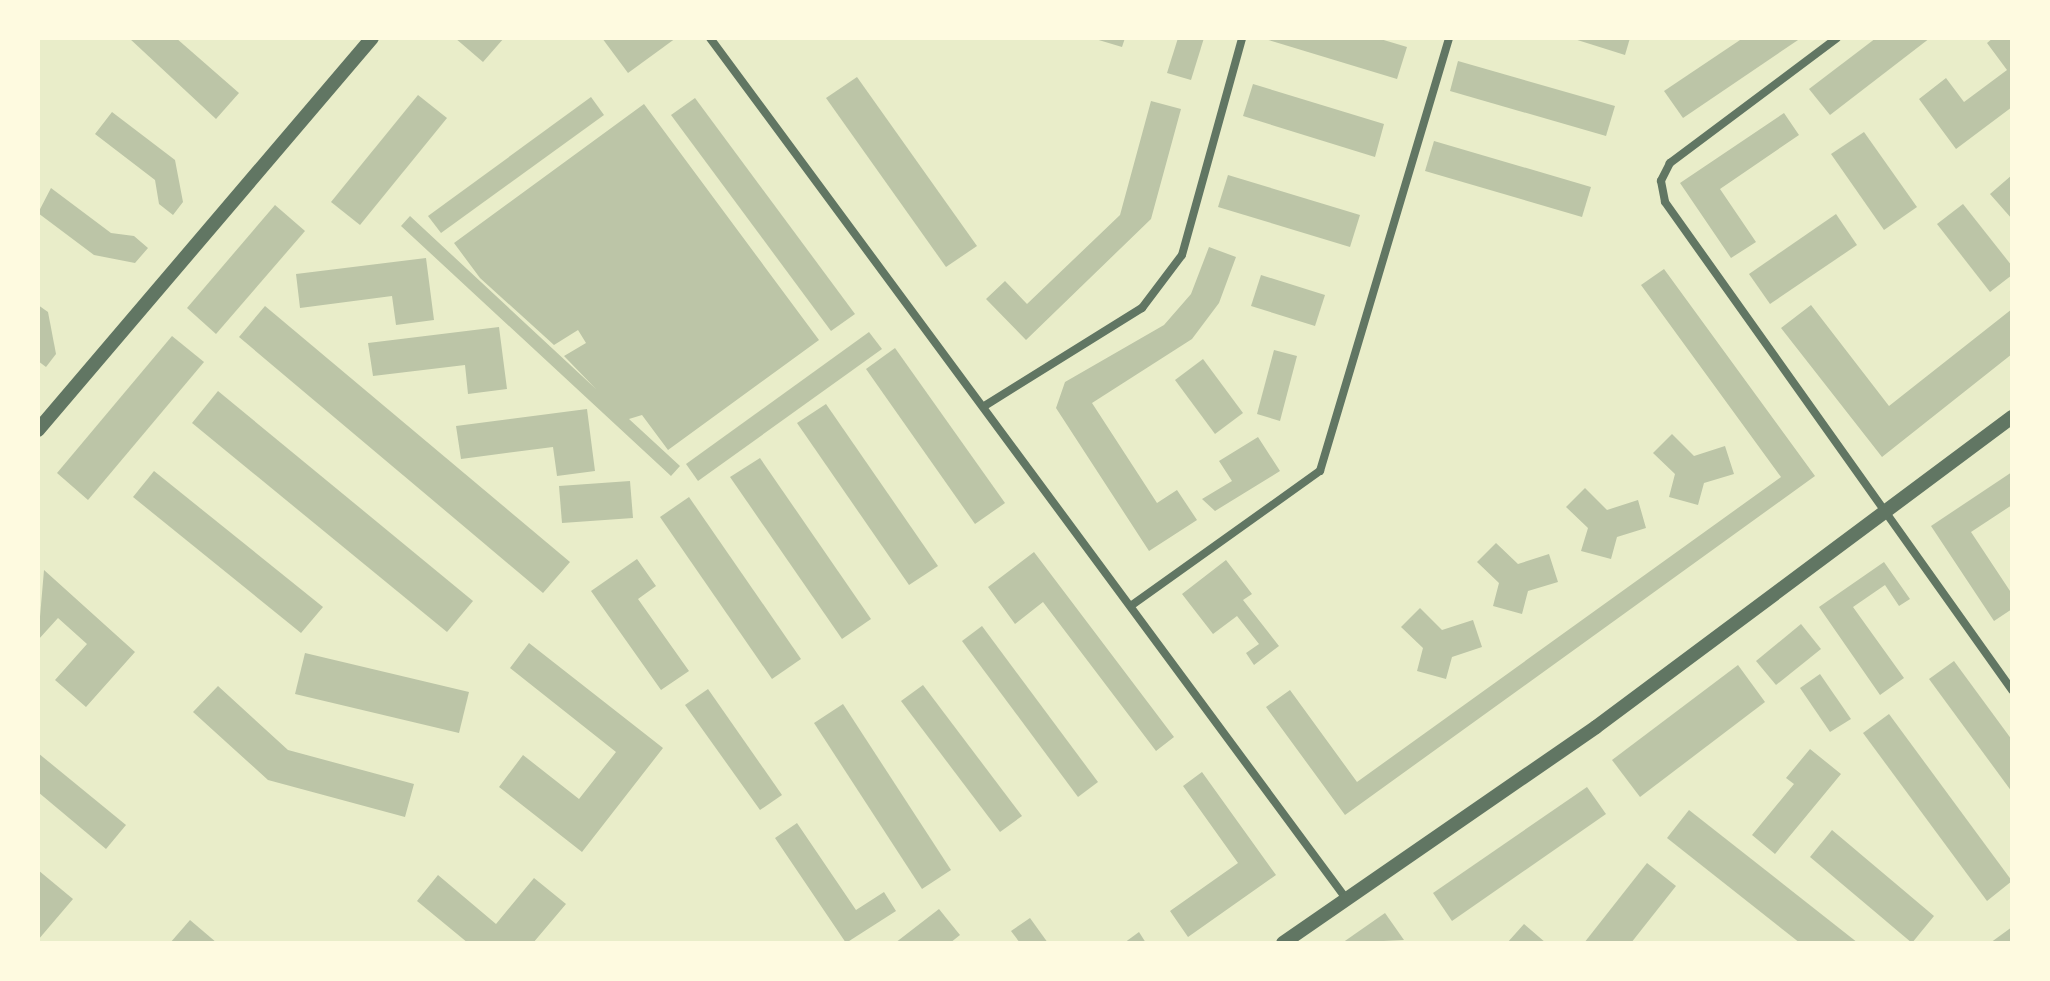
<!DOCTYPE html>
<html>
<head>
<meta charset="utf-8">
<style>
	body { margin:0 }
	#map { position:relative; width:2050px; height:981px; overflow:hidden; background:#e9edc9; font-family:"Work Sans",sans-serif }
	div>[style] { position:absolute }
	.building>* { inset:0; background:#bcc5a7 }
	.minor>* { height:8px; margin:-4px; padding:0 4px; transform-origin:4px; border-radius:4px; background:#617663 }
	.tertiary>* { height:14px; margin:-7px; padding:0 7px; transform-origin:7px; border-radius:7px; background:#617663 }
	span { translate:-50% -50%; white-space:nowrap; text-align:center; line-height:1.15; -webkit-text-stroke:6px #fefae0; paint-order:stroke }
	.frame { position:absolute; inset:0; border:40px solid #fefae0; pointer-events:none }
</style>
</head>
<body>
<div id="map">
	<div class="building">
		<div style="clip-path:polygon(129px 38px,176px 38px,239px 93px,216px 119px)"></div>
		<div style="clip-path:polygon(455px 38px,504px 38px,483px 62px)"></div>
		<div style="clip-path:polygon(602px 38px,676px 38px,628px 73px)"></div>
		<div style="clip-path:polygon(1092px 38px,1125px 38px,1122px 47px)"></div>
		<div style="clip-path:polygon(1178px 38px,1204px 38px,1191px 80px,1167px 73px)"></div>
		<div style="clip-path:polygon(1377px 38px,1407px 47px,1397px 79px,1265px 39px)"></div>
		<div style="clip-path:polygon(1571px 38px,1630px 38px,1625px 55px)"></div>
		<div style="clip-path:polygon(1743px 38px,1801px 38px,1683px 118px,1664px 91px)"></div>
		<div style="clip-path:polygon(1876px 38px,1930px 38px,1830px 115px,1809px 89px)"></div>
		<div style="clip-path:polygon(1993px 38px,2012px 38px,2012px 107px,1956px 149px,1919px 99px,1946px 78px,1964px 102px,2007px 70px,1987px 43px)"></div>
		<div style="clip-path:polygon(1458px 61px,1615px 106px,1606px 136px,1450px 91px)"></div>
		<div style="clip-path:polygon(857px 77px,977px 246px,946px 267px,826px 98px)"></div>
		<div style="clip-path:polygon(1253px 84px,1384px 124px,1375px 157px,1243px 116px)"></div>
		<div style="clip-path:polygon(418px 95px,447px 118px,360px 225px,331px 202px)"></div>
		<div style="clip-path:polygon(591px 97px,604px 115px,441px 233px,428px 216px)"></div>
		<div style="clip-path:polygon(695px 98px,855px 314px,831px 331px,671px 115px)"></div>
		<div style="clip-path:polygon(1151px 101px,1181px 109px,1151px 219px,1026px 340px,986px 299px,1005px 281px,1027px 304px,1120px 215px)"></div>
		<div style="clip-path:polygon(644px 104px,819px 340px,668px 450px,642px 415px,629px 419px,680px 466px,671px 476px,401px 226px,410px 216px,596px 389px,564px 356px,586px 343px,578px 330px,554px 345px,480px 278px,454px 243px)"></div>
		<div style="clip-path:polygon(112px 112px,175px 160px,183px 202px,173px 215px,159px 204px,155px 180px,95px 134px)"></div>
		<div style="clip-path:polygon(1784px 113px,1799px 135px,1720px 189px,1756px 242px,1731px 258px,1680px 183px)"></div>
		<div style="clip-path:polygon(1864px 132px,1917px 207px,1884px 230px,1831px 154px)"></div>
		<div style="clip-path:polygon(1434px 141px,1591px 187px,1582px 217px,1425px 171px)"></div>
		<div style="clip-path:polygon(1228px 175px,1360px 215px,1350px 247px,1218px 207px)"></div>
		<div style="clip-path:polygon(2012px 175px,2012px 219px,1990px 194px)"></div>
		<div style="clip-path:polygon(51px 188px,111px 233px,134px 236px,148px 248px,135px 263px,94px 255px,38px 213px)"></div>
		<div style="clip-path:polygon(1963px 204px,2012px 266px,2012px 275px,1990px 292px,1937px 224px)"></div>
		<div style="clip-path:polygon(275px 205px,305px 231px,216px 334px,187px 308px)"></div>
		<div style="clip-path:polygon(1836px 214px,1857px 245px,1770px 304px,1749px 274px)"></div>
		<div style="clip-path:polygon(1209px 247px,1236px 257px,1219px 303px,1192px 339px,1092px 403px,1157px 503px,1177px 490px,1197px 520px,1149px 551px,1056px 408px,1065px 382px,1164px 325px,1191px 294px)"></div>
		<div style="clip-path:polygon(426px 258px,434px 320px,396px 325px,392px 296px,300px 308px,296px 274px)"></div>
		<div style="clip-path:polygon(1664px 269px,1815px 476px,1345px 815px,1266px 707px,1290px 690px,1357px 782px,1781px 477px,1641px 285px)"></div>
		<div style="clip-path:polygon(1261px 275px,1325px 295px,1315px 326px,1251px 306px)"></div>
		<div style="clip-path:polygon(38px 305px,48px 312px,56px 354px,46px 367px,38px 361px)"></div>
		<div style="clip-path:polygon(1811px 305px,1889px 406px,2012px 309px,2012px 354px,1882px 457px,1781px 328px)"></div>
		<div style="clip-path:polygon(265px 306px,570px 562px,543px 593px,239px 337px)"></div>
		<div style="clip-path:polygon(499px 327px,507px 389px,468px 394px,465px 365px,373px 376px,368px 343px)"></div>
		<div style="clip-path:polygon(869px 332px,882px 349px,698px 481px,686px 464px)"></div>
		<div style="clip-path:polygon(172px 336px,204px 362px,88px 500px,57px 473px)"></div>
		<div style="clip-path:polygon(895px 348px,1005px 503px,975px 524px,866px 369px)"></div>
		<div style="clip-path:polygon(1274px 350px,1297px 356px,1280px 421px,1257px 414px)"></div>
		<div style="clip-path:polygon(1203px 359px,1243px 413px,1215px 434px,1175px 380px)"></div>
		<div style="clip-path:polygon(218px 391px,473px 601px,447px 632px,192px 423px)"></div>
		<div style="clip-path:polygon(826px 404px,938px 566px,909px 585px,797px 423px)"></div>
		<div style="clip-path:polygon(587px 409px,595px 471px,557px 476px,553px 447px,461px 459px,456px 426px)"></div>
		<div style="clip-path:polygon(1672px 434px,1694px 456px,1725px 446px,1734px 474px,1704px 483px,1698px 505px,1669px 497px,1675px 474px,1653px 453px)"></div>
		<div style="clip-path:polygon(1258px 437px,1280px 471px,1215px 511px,1202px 499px,1232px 481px,1219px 461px)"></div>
		<div style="clip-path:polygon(760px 458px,871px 619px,842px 639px,730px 477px)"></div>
		<div style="clip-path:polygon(154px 471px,323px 607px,301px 633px,133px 497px)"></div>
		<div style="clip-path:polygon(2012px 472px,2012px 505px,1971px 532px,2012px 594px,2012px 609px,1994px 621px,1931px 526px)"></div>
		<div style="clip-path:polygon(630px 481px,633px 518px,562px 523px,559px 486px)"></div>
		<div style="clip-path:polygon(1585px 488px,1607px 510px,1638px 500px,1646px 528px,1617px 537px,1611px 559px,1581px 551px,1588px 528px,1566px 507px)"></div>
		<div style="clip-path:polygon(689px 497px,801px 659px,772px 679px,660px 517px)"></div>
		<div style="clip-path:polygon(1496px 543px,1518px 564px,1549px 554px,1558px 582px,1528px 591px,1522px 614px,1493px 606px,1499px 583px,1477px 562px)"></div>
		<div style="clip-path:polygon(1034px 552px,1174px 737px,1156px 751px,1043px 602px,1015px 624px,988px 587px)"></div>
		<div style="clip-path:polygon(637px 559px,656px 586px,638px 599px,689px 671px,661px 690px,591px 591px)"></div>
		<div style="clip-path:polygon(1226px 560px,1252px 594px,1243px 600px,1279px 646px,1254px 665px,1246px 653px,1259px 644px,1237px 616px,1213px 634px,1182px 594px)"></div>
		<div style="clip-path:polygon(1884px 562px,1910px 599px,1899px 606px,1885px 585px,1853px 607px,1904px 678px,1880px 695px,1819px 607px)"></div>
		<div style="clip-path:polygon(44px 570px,135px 652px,86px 707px,55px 680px,87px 644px,58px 618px,38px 640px)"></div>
		<div style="clip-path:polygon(1420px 608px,1442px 630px,1473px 620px,1482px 647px,1452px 657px,1446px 679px,1417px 671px,1423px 648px,1401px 627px)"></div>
		<div style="clip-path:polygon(1801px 624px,1821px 649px,1776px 685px,1756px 661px)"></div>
		<div style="clip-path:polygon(982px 626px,1098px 782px,1078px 797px,962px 641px)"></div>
		<div style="clip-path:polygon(529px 643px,663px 748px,582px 852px,499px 787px,523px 755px,579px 799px,616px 752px,510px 668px)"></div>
		<div style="clip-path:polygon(305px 653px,469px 692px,459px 733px,295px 694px)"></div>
		<div style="clip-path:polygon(1954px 661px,2012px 740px,2012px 792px,1929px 679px)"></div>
		<div style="clip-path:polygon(1738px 665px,1765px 702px,1640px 797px,1612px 760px)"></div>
		<div style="clip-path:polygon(1820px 674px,1851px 719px,1830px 732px,1800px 688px)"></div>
		<div style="clip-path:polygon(923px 685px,1022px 816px,1000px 832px,901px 701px)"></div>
		<div style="clip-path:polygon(218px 686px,288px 750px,414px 784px,405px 817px,268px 780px,193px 712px)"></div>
		<div style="clip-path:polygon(708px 689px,782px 795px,760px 810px,685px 705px)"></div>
		<div style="clip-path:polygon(843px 704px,951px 870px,922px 889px,814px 723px)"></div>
		<div style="clip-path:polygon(1889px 714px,2012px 881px,1987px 901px,1863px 733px)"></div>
		<div style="clip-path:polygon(1810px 749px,1841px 774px,1775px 854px,1752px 835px,1794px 784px,1786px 778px)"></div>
		<div style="clip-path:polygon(38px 753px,126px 825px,106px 849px,38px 792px)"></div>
		<div style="clip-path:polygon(1202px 772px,1276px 875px,1188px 937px,1170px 911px,1238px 863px,1183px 786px)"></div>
		<div style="clip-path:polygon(1587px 787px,1606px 814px,1452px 921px,1433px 893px)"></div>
		<div style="clip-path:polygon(1689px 810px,1858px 943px,1800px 943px,1667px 838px)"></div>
		<div style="clip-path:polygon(797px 823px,856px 910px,884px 892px,896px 911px,846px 943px,775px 838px)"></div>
		<div style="clip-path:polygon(1832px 830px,1934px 916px,1912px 943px,1810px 857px)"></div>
		<div style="clip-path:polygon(1647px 863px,1676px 886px,1631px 943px,1584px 943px)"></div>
		<div style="clip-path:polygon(38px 870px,73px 899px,38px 940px)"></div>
		<div style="clip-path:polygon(438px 875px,496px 924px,534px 878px,566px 904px,533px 943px,468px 943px,417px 901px)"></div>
		<div style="clip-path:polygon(939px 909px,960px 935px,950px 943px,895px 943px)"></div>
		<div style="clip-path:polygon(1385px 913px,1404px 940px,1342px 943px)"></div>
		<div style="clip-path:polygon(1030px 918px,1048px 943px,1020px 943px,1011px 931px)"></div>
		<div style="clip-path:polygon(190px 920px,217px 943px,170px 943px)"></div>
		<div style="clip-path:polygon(1524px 924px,1546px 943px,1507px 943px)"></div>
		<div style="clip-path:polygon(2012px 927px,2012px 943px,1990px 943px)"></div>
		<div style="clip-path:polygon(1139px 932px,1146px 943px,1124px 943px)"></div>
	</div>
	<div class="minor">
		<div style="left:710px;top:38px;width:1068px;rotate:53.53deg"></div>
		<div style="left:1837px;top:38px;width:209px;rotate:143.2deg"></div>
		<div style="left:1670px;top:163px;width:20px;rotate:117deg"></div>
		<div style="left:1661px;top:181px;width:21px;rotate:79deg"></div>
		<div style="left:1665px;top:202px;width:599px;rotate:54.58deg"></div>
		<div style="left:986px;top:405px;width:184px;rotate:-31.9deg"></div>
		<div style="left:1142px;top:308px;width:66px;rotate:-53deg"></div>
		<div style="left:1182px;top:255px;width:225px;rotate:-74.5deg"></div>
		<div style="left:1132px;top:605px;width:231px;rotate:-35.5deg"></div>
		<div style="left:1320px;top:471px;width:452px;rotate:-73.4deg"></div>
	</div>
	<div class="tertiary">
		<div style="left:38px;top:430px;width:515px;rotate:-49.57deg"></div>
		<div style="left:1283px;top:943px;width:380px;rotate:-34.6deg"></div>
		<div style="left:1596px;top:727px;width:519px;rotate:-36.69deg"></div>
	</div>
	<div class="frame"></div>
</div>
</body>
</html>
